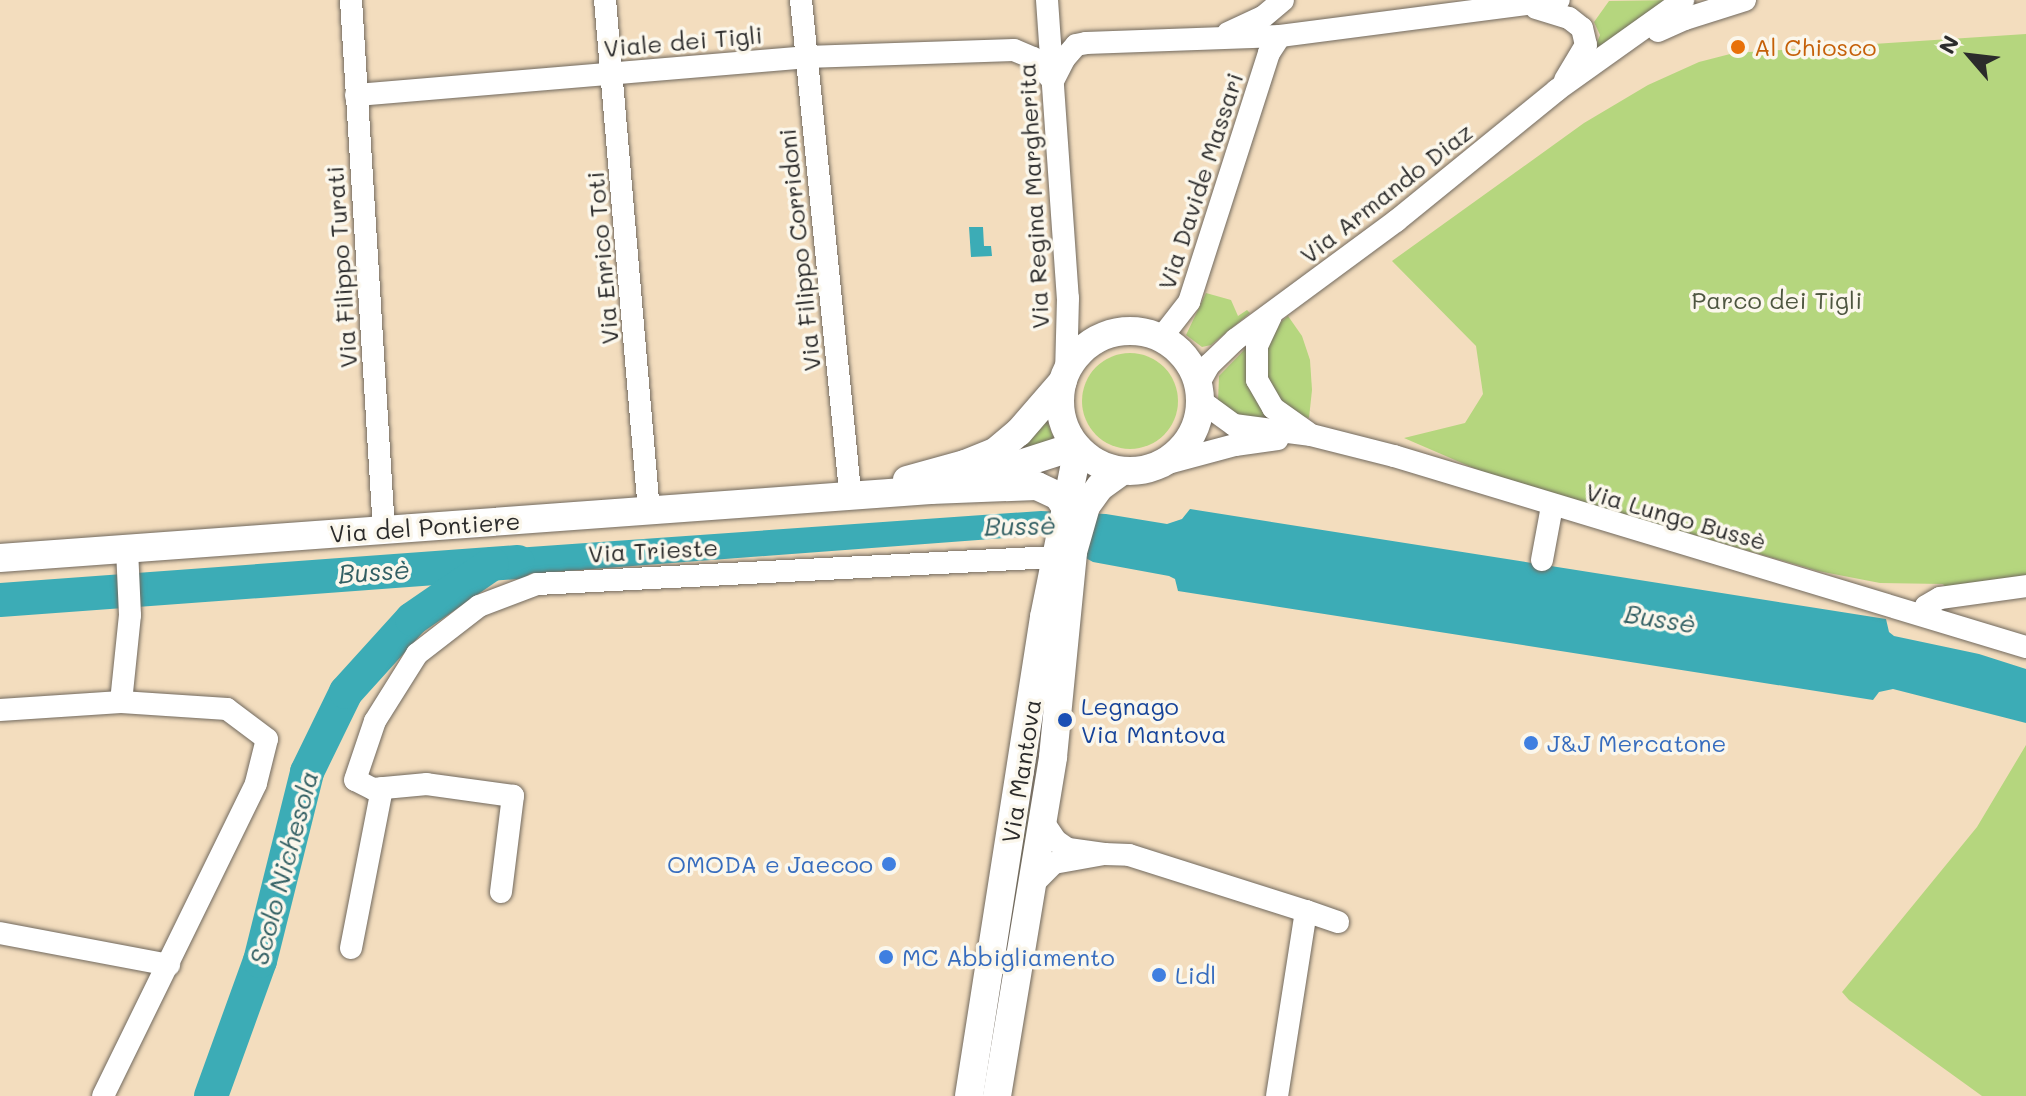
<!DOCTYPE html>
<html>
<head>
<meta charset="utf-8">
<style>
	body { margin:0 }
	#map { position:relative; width:2026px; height:1096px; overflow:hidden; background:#f3ddbe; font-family:Mali,sans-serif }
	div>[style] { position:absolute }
	.green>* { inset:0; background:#b5d67e }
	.round { border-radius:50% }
	.water>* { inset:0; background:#3cacb6 }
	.river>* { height:34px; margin:-17px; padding:0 17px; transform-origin:17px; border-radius:17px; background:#3cacb6 }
	.roads { filter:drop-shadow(0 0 2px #71695e) drop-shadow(0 0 2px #71695e) }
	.minor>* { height:22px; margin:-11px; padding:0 11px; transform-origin:11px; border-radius:11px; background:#fff }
	.major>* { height:28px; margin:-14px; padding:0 14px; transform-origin:14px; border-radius:14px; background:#fff }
	.major>.ring { margin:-14px; padding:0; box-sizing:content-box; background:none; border:28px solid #fff; border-radius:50% }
	.dots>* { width:22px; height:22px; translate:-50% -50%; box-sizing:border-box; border:4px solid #fbf7ec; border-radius:50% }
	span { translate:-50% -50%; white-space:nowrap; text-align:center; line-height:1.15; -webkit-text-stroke:7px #fbf7ec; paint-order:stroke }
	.street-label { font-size:24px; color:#2b2b2b }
	.food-label { font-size:24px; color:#c56008 }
	.left { translate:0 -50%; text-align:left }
	.park-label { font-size:24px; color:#4e5640 }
	.transit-label { font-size:24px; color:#164399 }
	.shop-label { font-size:24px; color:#366cbe }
	.right { translate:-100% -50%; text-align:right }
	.water-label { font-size:26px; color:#325f63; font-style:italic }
	.north { position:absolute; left:1930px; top:16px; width:80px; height:80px; -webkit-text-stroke:6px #fbf7ec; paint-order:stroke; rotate:298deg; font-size:22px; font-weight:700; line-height:32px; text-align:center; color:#2b2b2b }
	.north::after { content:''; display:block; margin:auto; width:28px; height:36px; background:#2b2b2b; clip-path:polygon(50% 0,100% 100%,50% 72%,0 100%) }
</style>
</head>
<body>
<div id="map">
	<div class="green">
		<div style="clip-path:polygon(1673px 0,1590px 60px,1600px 35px,1594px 22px,1609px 1px)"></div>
		<div style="clip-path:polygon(2026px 34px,2026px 581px,1947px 589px,1943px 584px,1880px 583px,1818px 571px,1492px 476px,1404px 438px,1465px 423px,1483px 394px,1476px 346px,1392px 261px,1584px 123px,1648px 85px,1699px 62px,1734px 53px)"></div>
		<div style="clip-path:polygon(1206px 293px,1231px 300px,1238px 316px,1247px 310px,1250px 313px,1211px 345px,1202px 347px,1186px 335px)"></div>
		<div style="clip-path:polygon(1288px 316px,1302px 336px,1310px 360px,1312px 390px,1309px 418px,1298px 415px,1272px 393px,1263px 354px,1274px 328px)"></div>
		<div style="clip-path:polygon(1247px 347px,1272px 418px,1269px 419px,1244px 420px,1218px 402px,1219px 376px)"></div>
		<div class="round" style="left:1082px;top:353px;width:96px;height:96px"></div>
		<div style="clip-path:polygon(1044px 413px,1056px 444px,1007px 461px)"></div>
		<div style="clip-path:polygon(2026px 745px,2026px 1096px,1982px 1096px,1849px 1000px,1842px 992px,1977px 827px)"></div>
		<div style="clip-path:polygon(1028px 805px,1034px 806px,986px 1096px,981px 1096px)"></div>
	</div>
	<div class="water">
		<div style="clip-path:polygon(969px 227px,983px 227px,984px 246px,991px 246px,992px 256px,971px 257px)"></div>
		<div style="clip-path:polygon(1190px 509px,1886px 619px,1889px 632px,1894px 636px,1979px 654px,2026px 669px,2026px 723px,1893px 689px,1879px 692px,1873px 700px,1178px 591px,1175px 579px,1169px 576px,1093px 562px,1044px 535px,474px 578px,472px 551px,1041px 511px,1106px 514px,1167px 524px,1182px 519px)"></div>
	</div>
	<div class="river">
		<div style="left:0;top:600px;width:519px;rotate:-4.2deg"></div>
		<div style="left:211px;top:1096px;width:144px;rotate:-70.1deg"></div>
		<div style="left:260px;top:961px;width:195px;rotate:-76deg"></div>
		<div style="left:307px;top:772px;width:89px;rotate:-64deg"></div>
		<div style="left:346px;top:692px;width:98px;rotate:-47.9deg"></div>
		<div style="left:412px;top:619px;width:97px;rotate:-34.5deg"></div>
	</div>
	<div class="roads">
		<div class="minor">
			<div style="left:351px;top:0;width:531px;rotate:86.44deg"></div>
			<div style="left:605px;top:0;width:513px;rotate:85.08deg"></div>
			<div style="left:801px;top:0;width:496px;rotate:84.3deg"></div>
			<div style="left:1047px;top:0;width:299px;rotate:86deg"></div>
			<div style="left:1068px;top:298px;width:75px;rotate:91.5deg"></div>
			<div style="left:1536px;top:8px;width:34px;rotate:17deg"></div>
			<div style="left:1569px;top:18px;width:16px;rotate:38deg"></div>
			<div style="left:1582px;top:28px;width:17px;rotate:77deg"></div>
			<div style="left:1586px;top:45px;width:41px;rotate:121deg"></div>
			<div style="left:1658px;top:31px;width:30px;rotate:-24deg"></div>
			<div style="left:1685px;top:19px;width:63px;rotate:-17.6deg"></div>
			<div style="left:1228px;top:33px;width:38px;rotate:-25deg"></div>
			<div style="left:1263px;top:17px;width:26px;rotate:-40deg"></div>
			<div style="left:1053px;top:81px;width:25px;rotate:-63deg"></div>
			<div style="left:1064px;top:59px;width:18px;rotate:-49deg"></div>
			<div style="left:1076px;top:45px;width:10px;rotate:-11deg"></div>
			<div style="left:1086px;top:43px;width:194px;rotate:-2.1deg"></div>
			<div style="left:1280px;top:36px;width:281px;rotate:-7.4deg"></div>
			<div style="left:356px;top:95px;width:452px;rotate:-4.8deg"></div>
			<div style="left:806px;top:57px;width:208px;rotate:-1.9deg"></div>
			<div style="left:1014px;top:50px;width:21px;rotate:23deg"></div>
			<div style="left:1033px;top:58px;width:30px;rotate:49deg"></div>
			<div style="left:1271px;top:316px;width:33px;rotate:115deg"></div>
			<div style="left:1257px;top:346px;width:34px;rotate:90deg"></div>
			<div style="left:1257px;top:380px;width:32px;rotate:60deg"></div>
			<div style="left:1273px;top:408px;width:42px;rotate:35.2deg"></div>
			<div style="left:1161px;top:338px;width:46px;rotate:-52.1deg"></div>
			<div style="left:1189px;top:302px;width:262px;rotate:-72.2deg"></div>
			<div style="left:1269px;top:53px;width:20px;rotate:-57deg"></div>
			<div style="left:1199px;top:383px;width:21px;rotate:-61deg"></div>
			<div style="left:1209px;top:365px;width:37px;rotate:-44deg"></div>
			<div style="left:1236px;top:339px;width:199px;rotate:-36.4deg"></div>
			<div style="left:1396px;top:221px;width:208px;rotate:-39.1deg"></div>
			<div style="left:1557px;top:90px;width:155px;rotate:-35.5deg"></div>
			<div style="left:1201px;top:401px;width:41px;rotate:36deg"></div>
			<div style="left:1234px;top:425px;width:78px;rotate:7.4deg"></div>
			<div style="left:1311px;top:435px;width:86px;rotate:14.2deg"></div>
			<div style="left:1394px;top:456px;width:660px;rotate:16.82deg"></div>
			<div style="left:1160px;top:465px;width:78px;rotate:-14.9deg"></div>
			<div style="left:1235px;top:445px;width:43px;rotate:-7.9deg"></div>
			<div style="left:1542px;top:560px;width:55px;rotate:-79.5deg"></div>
			<div style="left:1923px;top:615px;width:9px;rotate:-72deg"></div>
			<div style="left:1926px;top:606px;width:16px;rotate:-30deg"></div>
			<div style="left:1940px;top:598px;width:87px;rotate:-7.9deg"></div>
			<div style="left:0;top:710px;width:121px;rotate:-3.8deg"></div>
			<div style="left:121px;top:702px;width:87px;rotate:-84.1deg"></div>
			<div style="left:130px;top:615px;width:66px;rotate:-92.6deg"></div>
			<div style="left:1104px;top:854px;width:25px;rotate:2deg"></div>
			<div style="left:1129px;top:855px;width:186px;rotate:17.6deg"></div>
			<div style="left:1306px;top:911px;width:187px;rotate:98.9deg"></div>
			<div style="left:1032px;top:885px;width:31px;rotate:-45deg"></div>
			<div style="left:1054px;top:863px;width:51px;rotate:-10.2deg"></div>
			<div style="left:1104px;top:854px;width:36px;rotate:-172deg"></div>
			<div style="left:1068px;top:849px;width:14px;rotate:-146deg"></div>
			<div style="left:1056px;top:841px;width:23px;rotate:-124deg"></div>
			<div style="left:501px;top:892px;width:97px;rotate:-82.9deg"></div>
			<div style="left:513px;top:796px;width:87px;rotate:-172.1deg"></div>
			<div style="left:427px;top:784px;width:54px;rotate:174.7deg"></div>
			<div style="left:373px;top:789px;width:20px;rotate:-153deg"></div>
			<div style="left:355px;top:780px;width:62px;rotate:-71.3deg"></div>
			<div style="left:375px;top:721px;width:79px;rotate:-57.9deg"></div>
			<div style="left:417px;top:654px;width:78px;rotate:-37.7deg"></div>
			<div style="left:479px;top:606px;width:62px;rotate:-20.8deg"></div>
			<div style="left:537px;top:584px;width:518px;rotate:-2.99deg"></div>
			<div style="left:1306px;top:911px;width:34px;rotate:19deg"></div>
			<div style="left:0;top:933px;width:172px;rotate:10.7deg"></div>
			<div style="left:351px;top:948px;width:163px;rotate:-79deg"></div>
			<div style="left:103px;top:1096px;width:348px;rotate:-63.9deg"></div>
			<div style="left:256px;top:783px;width:45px;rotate:-76deg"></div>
			<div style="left:267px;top:739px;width:50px;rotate:-143.1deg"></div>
			<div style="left:227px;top:709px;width:106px;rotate:-176.2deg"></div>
		</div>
		<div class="major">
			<div class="ring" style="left:1060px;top:331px;width:112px;height:112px"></div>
			<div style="left:907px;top:480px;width:60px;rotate:-15.4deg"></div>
			<div style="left:965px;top:464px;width:32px;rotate:-22deg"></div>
			<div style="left:995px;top:452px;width:31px;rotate:-40deg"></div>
			<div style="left:1019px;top:432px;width:67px;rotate:-49.2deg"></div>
			<div style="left:970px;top:480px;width:111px;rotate:-17.8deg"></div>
			<div style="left:0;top:558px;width:933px;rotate:-4.18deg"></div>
			<div style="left:931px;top:490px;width:106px;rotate:-2.2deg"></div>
			<div style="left:1037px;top:486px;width:23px;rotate:25deg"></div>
			<div style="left:1058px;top:496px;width:14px;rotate:56deg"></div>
			<div style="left:969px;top:1096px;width:485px;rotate:-81.1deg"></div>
			<div style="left:1044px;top:617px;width:172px;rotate:-78.6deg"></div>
			<div style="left:997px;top:1096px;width:344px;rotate:-80.6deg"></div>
			<div style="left:1053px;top:757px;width:206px;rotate:-84.4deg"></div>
			<div style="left:1073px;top:552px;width:48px;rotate:-74.2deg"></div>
			<div style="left:1086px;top:506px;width:24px;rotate:-54deg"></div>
			<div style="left:1100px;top:487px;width:27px;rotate:-36deg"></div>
		</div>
	</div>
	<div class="dots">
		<div style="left:1738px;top:47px;background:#e8710a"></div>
		<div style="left:1065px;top:720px;background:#1a4fb4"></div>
		<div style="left:1531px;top:743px;background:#3f7fe0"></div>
		<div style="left:889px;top:864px;background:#3f7fe0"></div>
		<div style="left:886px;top:957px;background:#3f7fe0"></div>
		<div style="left:1159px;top:975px;background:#3f7fe0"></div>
	</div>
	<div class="street-label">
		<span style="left:683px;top:41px;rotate:-5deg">Viale dei Tigli</span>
		<span style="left:1200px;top:181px;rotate:-72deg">Via Davide Massari</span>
		<span style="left:1386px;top:193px;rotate:-38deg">Via Armando Diaz</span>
		<span style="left:1033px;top:196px;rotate:-93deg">Via Regina Margherita</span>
		<span style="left:799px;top:250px;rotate:-96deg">Via Filippo Corridoni</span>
		<span style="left:602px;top:258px;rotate:-95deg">Via Enrico Toti</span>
		<span style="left:341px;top:267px;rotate:-94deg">Via Filippo Turati</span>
		<span style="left:1676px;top:516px;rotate:16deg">Via Lungo Bussè</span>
		<span style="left:425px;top:527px;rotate:-4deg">Via del Pontiere</span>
		<span style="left:653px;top:550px;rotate:-3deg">Via Trieste</span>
		<span style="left:1021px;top:771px;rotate:-81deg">Via Mantova</span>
	</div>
	<div class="food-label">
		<span class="left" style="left:1754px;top:47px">Al Chiosco</span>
	</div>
	<div class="park-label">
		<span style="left:1777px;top:300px">Parco dei Tigli</span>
	</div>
	<div class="transit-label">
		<span class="left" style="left:1081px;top:720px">Legnago<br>Via Mantova</span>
	</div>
	<div class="shop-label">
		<span class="left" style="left:1547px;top:743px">J&amp;J Mercatone</span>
		<span class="right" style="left:873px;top:864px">OMODA e Jaecoo</span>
		<span class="left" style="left:902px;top:957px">MC Abbigliamento</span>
		<span class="left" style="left:1175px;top:975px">Lidl</span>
	</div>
	<div class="water-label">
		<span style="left:1020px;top:526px;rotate:-1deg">Bussè</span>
		<span style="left:374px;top:572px;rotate:-4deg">Bussè</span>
		<span style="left:1660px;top:619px;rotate:9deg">Bussè</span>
		<span style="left:284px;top:868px;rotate:-75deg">Scolo Nichesola</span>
	</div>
	<div class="north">N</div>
</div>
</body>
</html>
